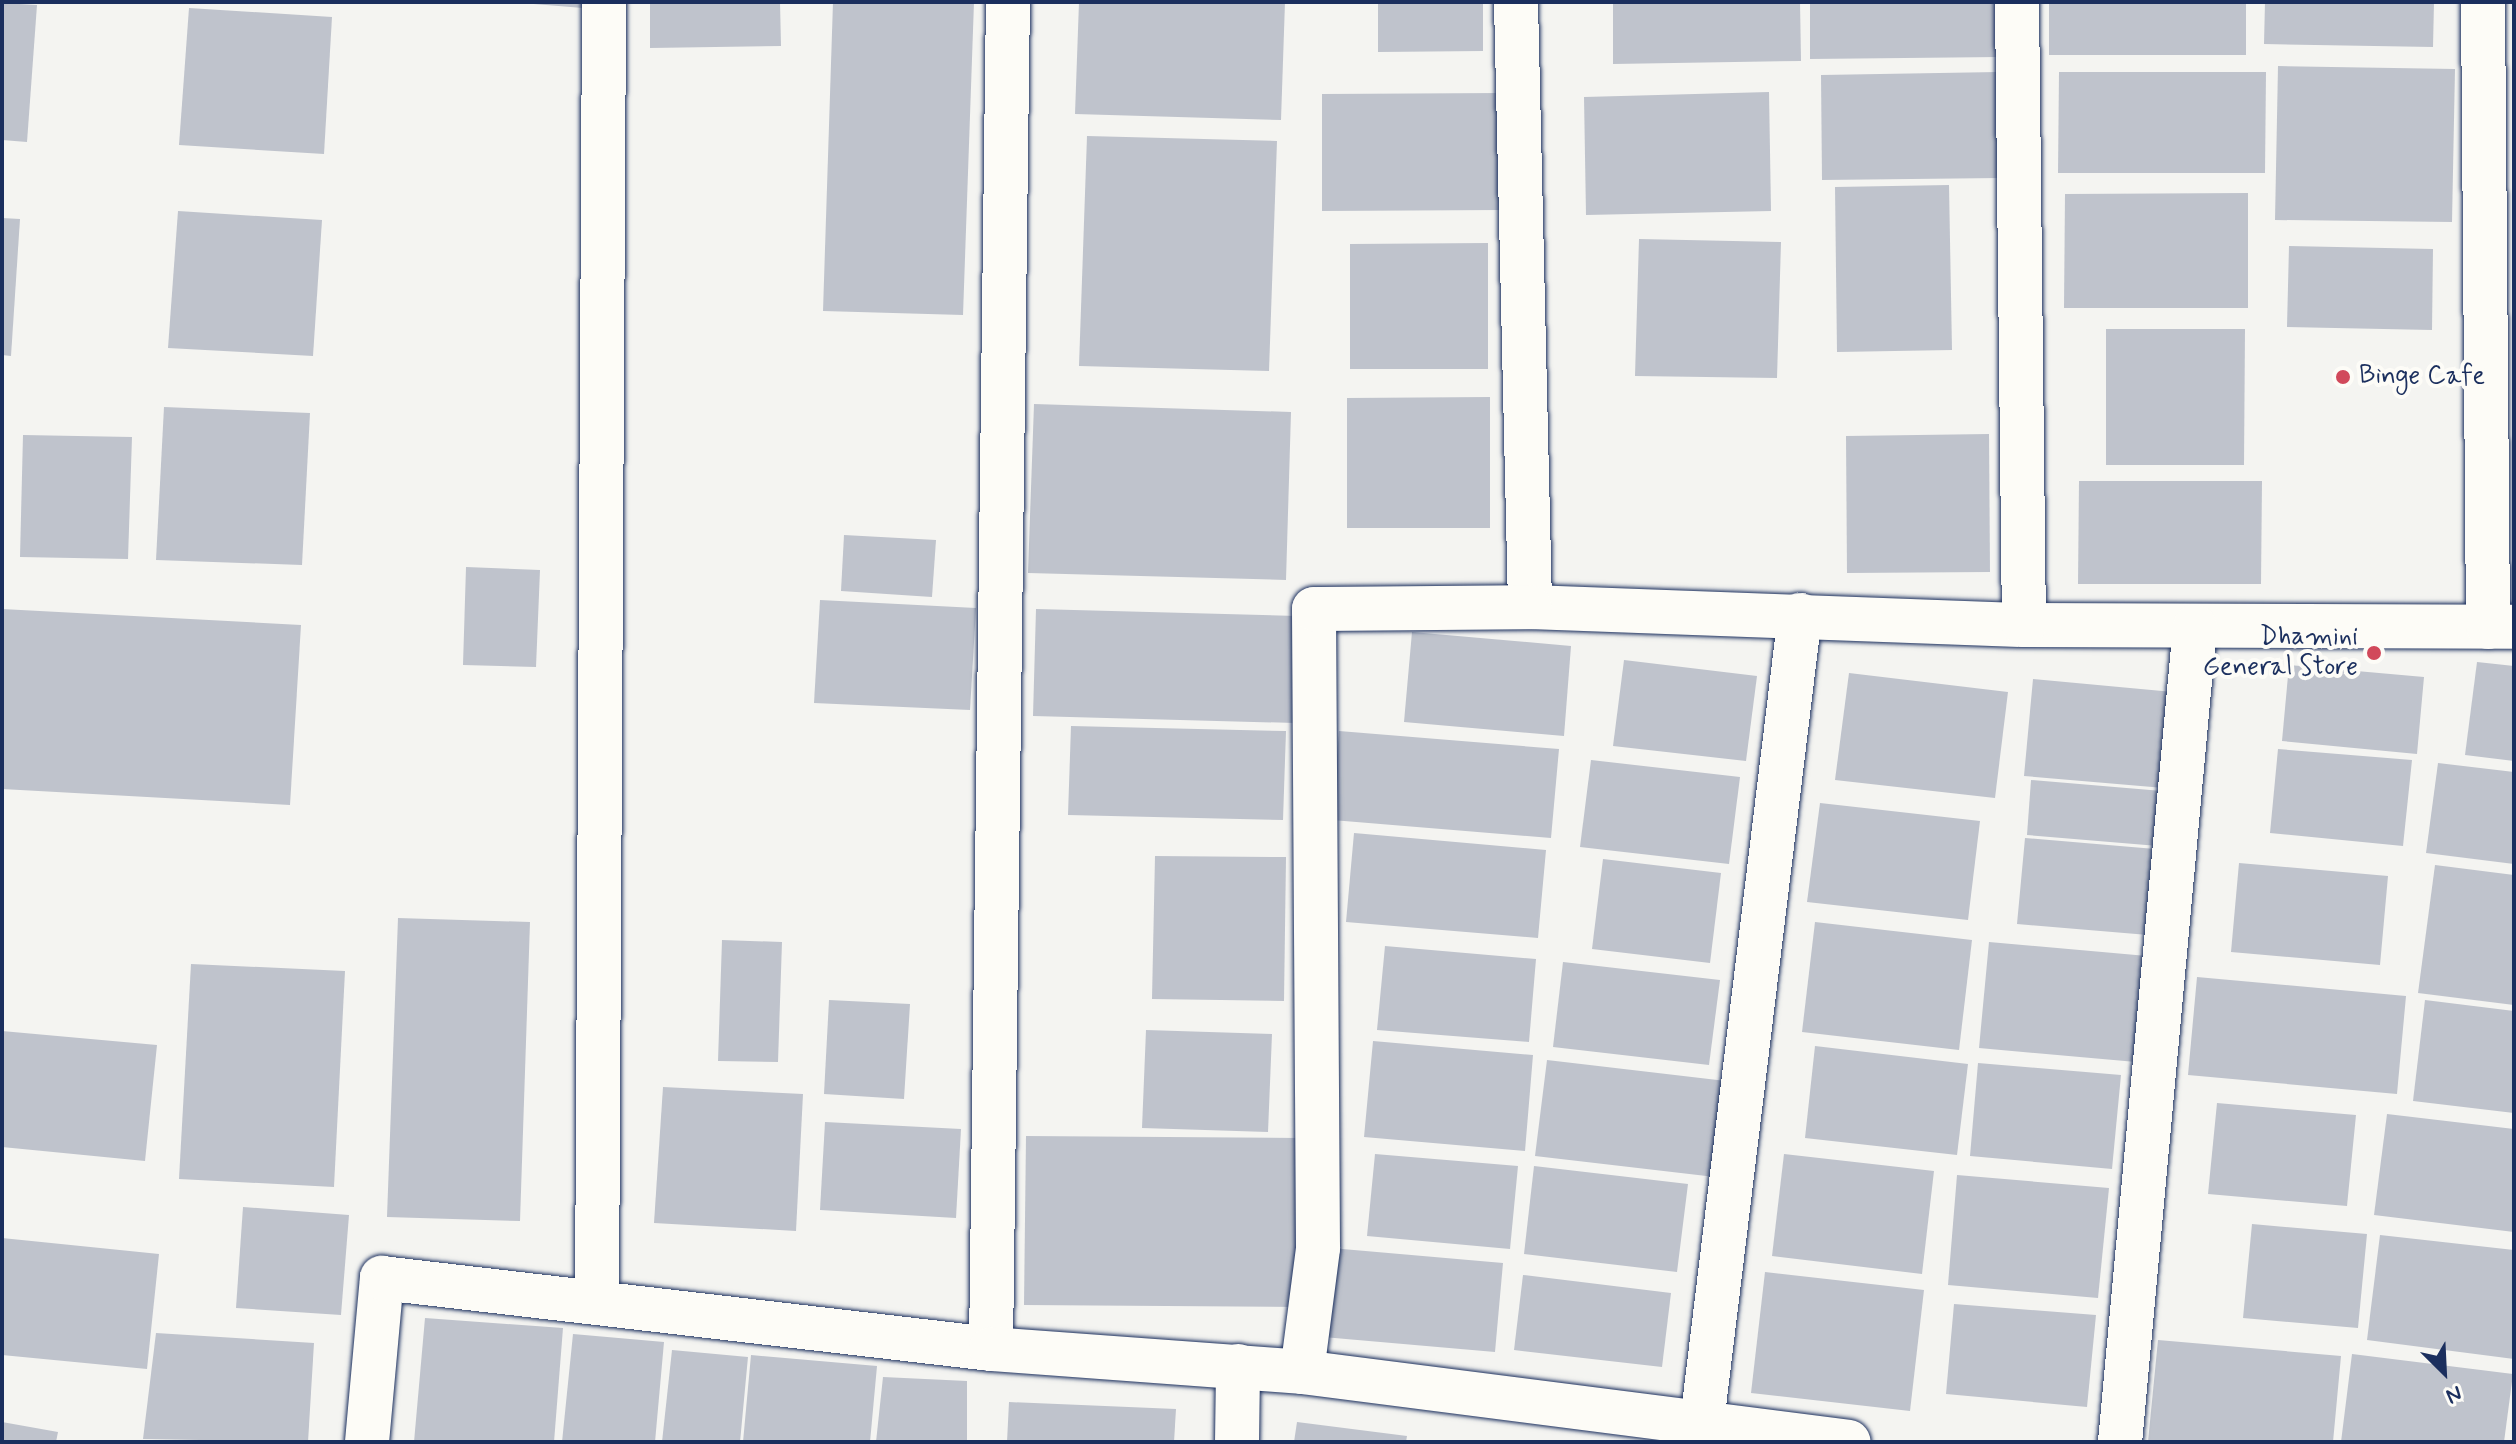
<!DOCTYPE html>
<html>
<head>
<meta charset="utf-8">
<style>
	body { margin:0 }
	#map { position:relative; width:2516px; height:1444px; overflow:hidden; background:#f4f4f1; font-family:Mynerve,sans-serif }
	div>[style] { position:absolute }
	.building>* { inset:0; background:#bfc3cc }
	.roads { filter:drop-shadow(0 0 2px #1b2f5e) drop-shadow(0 0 2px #1b2f5e) }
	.minor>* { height:44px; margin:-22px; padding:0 22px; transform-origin:22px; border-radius:22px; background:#fdfcf7 }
	.dots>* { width:22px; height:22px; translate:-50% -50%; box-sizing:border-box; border:4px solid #fdfcf7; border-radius:50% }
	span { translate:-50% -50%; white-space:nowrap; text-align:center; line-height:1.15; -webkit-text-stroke:8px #fdfcf7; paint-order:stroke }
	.poi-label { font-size:26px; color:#1b2f5e }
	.left { translate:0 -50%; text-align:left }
	.right { translate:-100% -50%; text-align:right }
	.frame { position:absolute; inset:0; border:4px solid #1b2f5e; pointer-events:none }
	.north { position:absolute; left:2404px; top:1332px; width:80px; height:80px; -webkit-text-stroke:6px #fdfcf7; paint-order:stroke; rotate:156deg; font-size:22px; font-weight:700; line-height:32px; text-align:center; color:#1b2f5e }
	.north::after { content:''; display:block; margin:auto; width:28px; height:36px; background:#1b2f5e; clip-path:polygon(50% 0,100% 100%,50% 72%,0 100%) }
</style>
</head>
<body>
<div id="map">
	<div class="building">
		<div style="clip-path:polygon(509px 2px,583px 2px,583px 8px)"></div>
		<div style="clip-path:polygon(650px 2px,780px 2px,781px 46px,650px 48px)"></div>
		<div style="clip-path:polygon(833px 2px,974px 2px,963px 315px,823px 311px)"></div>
		<div style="clip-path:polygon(1079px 2px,1285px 2px,1281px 120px,1075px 114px)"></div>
		<div style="clip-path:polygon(1378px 2px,1483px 2px,1483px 51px,1378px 52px)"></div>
		<div style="clip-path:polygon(1613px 2px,1800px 2px,1801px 61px,1613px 64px)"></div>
		<div style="clip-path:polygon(1810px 2px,1999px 2px,1999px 57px,1810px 59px)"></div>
		<div style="clip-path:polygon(2049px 2px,2246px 2px,2246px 55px,2049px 55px)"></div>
		<div style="clip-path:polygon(2265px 2px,2434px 2px,2433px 47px,2264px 44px)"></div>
		<div style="clip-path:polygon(2px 3px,37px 5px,27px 142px,2px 140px)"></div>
		<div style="clip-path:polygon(189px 8px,332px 17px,324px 154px,179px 145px)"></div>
		<div style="clip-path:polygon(2278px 66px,2455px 69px,2452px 222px,2275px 220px)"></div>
		<div style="clip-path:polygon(1998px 72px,2000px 178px,1822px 180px,1821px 75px)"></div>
		<div style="clip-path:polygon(2059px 72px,2266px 72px,2265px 173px,2058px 173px)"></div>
		<div style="clip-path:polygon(1769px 92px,1771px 211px,1586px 215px,1584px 97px)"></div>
		<div style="clip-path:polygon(1502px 93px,1501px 210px,1322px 211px,1322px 94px)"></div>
		<div style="clip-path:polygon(1087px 136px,1277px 141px,1269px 371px,1079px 366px)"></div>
		<div style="clip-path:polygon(1949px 185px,1952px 350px,1837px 352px,1835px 187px)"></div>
		<div style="clip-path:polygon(2248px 193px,2248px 308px,2064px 308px,2065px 194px)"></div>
		<div style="clip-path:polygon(178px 211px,322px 220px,313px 356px,168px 348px)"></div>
		<div style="clip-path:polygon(2px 218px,20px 219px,11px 356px,2px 355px)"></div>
		<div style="clip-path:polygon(1639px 239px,1781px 242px,1777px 378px,1635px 376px)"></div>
		<div style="clip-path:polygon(1488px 243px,1488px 369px,1350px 369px,1350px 244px)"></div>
		<div style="clip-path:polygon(2289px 246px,2433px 249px,2432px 330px,2287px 327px)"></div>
		<div style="clip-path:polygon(2106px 329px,2245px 329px,2244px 465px,2106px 465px)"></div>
		<div style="clip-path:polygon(1490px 397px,1490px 528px,1347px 528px,1347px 398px)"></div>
		<div style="clip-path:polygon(1034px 404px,1291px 412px,1286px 580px,1028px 573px)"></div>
		<div style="clip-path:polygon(164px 407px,310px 413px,302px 565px,156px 560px)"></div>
		<div style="clip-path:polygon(1989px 434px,1990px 572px,1847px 573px,1846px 436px)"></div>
		<div style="clip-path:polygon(23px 435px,132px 437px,128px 559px,20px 557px)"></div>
		<div style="clip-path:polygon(2079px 481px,2262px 481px,2261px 584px,2078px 584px)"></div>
		<div style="clip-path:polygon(844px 535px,936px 540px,932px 597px,841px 591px)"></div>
		<div style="clip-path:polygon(466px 567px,540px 570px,536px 667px,463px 665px)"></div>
		<div style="clip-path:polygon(820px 600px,976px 608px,970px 710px,814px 703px)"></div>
		<div style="clip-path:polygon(2px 609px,301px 625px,290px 805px,2px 789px)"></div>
		<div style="clip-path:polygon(1036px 609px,1297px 616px,1295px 723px,1033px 716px)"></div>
		<div style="clip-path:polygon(1412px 632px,1571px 646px,1564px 736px,1404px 722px)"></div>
		<div style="clip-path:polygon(1624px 660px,1757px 676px,1746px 761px,1613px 746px)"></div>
		<div style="clip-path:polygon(2477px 662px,2514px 666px,2514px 761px,2465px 755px)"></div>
		<div style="clip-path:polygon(2289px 665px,2424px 677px,2417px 754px,2282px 741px)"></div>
		<div style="clip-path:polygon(1849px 673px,2008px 692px,1995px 798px,1835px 780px)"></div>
		<div style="clip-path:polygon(2033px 679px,2173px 692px,2164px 788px,2024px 776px)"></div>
		<div style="clip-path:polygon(1071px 726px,1286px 731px,1283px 820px,1068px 815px)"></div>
		<div style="clip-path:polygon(1339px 731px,1559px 749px,1551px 838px,1332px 820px)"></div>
		<div style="clip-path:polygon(2278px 749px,2412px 760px,2403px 846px,2270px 833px)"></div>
		<div style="clip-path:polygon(1591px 760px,1740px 777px,1729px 864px,1580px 847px)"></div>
		<div style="clip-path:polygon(2438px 763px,2514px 772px,2514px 864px,2426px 853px)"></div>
		<div style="clip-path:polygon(2031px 780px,2162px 791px,2158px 846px,2027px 835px)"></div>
		<div style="clip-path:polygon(1820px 803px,1980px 821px,1968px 920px,1807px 902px)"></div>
		<div style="clip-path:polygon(1354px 833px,1546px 850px,1538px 938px,1346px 922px)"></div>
		<div style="clip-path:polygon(2025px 838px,2155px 849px,2148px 935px,2017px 924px)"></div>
		<div style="clip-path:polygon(1155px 856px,1286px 857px,1284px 1001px,1152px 999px)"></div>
		<div style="clip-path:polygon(1603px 859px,1721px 873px,1710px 963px,1592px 949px)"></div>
		<div style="clip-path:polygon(2239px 863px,2388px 876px,2380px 965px,2231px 952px)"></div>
		<div style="clip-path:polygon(2435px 865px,2514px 875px,2514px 1005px,2418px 993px)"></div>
		<div style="clip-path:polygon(398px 918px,530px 922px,520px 1221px,387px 1217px)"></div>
		<div style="clip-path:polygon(1815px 922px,1972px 940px,1959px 1050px,1802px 1032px)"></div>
		<div style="clip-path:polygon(722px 940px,782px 942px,778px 1062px,718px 1061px)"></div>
		<div style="clip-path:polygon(1989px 942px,2147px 956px,2136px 1062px,1979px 1048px)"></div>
		<div style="clip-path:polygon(1385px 946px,1536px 959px,1529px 1042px,1377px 1030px)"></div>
		<div style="clip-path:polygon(1563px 962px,1720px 980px,1709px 1065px,1553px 1047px)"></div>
		<div style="clip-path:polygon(191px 964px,345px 971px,334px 1187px,179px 1179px)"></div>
		<div style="clip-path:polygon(2197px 977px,2406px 996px,2397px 1094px,2188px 1075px)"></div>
		<div style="clip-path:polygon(829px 1000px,910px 1004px,904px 1099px,824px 1094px)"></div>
		<div style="clip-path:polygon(2425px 1000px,2514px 1011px,2514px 1113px,2413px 1101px)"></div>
		<div style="clip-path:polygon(1146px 1030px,1272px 1034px,1268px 1132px,1142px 1128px)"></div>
		<div style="clip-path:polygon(2px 1031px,157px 1045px,145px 1161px,2px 1147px)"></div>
		<div style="clip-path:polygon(1373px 1041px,1533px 1055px,1525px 1151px,1364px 1137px)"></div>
		<div style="clip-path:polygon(1815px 1046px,1968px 1064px,1957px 1155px,1805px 1138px)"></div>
		<div style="clip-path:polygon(1547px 1060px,1726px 1081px,1715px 1177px,1535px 1156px)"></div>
		<div style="clip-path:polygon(1978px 1063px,2121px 1075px,2112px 1169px,1970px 1156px)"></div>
		<div style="clip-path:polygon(663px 1087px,803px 1094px,796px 1231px,654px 1223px)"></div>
		<div style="clip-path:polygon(2217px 1103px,2356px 1115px,2347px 1206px,2208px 1194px)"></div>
		<div style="clip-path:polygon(2387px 1114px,2514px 1129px,2514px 1232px,2374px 1215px)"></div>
		<div style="clip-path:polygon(825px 1122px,961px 1129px,956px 1218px,820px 1210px)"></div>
		<div style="clip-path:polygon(1026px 1136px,1301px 1138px,1299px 1307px,1024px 1305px)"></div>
		<div style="clip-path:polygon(1375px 1154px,1518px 1166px,1510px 1249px,1367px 1236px)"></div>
		<div style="clip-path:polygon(1784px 1154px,1934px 1171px,1922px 1274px,1772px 1256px)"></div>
		<div style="clip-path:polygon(1534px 1166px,1688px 1184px,1677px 1272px,1524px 1254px)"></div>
		<div style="clip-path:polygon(1957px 1175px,2109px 1188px,2098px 1298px,1948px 1285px)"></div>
		<div style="clip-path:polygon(243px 1207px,349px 1215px,341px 1315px,236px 1308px)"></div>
		<div style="clip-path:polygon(2252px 1224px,2367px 1234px,2358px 1328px,2243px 1318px)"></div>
		<div style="clip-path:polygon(2380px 1235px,2514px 1250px,2514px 1359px,2367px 1340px)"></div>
		<div style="clip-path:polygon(2px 1238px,159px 1254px,147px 1369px,2px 1355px)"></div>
		<div style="clip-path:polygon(1331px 1248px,1503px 1263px,1495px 1352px,1323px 1337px)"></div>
		<div style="clip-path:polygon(1765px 1272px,1924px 1290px,1910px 1411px,1751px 1393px)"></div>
		<div style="clip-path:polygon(1523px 1275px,1671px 1293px,1662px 1367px,1514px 1350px)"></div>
		<div style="clip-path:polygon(1954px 1304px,2096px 1315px,2087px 1407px,1946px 1394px)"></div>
		<div style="clip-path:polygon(425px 1318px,563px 1328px,554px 1442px,414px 1442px)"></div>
		<div style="clip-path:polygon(156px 1333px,314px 1343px,308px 1442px,143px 1439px)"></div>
		<div style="clip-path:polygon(573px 1334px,664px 1342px,655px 1442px,562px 1442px)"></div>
		<div style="clip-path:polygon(2158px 1340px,2341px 1356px,2333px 1442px,2148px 1442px)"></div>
		<div style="clip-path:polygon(672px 1350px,748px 1357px,740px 1442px,662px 1442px)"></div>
		<div style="clip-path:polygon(2352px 1354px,2513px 1374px,2504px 1442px,2341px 1442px)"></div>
		<div style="clip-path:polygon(751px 1355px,877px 1366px,870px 1442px,743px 1442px)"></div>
		<div style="clip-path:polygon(883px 1377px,967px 1381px,967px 1442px,876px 1442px)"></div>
		<div style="clip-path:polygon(1009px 1402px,1176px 1409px,1174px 1442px,1007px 1442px)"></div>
		<div style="clip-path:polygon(2px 1422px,58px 1432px,56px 1442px,2px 1442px)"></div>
		<div style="clip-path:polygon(1297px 1422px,1407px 1436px,1406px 1442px,1294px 1442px)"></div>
	</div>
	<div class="roads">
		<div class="minor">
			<div style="left:1516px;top:2px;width:605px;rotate:88.67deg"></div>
			<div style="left:1530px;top:607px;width:494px;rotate:2.1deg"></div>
			<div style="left:2024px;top:625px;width:490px;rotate:0.2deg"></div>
			<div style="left:2017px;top:2px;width:623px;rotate:89.36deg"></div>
			<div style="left:2483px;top:2px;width:625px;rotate:89.54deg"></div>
			<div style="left:597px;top:1300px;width:1298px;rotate:-89.69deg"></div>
			<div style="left:991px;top:1349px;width:1347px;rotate:-89.28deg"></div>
			<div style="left:1302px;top:1372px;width:125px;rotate:-82.6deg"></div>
			<div style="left:1318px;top:1248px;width:639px;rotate:-90.36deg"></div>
			<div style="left:1314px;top:609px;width:216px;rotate:-0.5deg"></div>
			<div style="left:1702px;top:1422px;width:813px;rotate:-83.08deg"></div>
			<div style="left:367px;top:1442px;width:165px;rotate:-84.8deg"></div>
			<div style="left:382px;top:1278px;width:613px;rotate:6.65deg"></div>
			<div style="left:991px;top:1349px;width:312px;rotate:4.2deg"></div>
			<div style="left:1302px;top:1372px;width:551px;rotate:7.29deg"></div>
			<div style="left:1237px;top:1442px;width:76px;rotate:-89.2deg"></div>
			<div style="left:2120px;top:1442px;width:819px;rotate:-84.75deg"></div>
		</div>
	</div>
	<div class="dots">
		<div style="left:2343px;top:377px;background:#d1495b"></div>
		<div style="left:2374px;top:653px;background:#d1495b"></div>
	</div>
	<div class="poi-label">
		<span class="left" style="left:2359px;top:377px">Binge Cafe</span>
		<span class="right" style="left:2358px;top:653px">Dhamini<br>General Store</span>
	</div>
	<div class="frame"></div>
	<div class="north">N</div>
</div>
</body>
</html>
